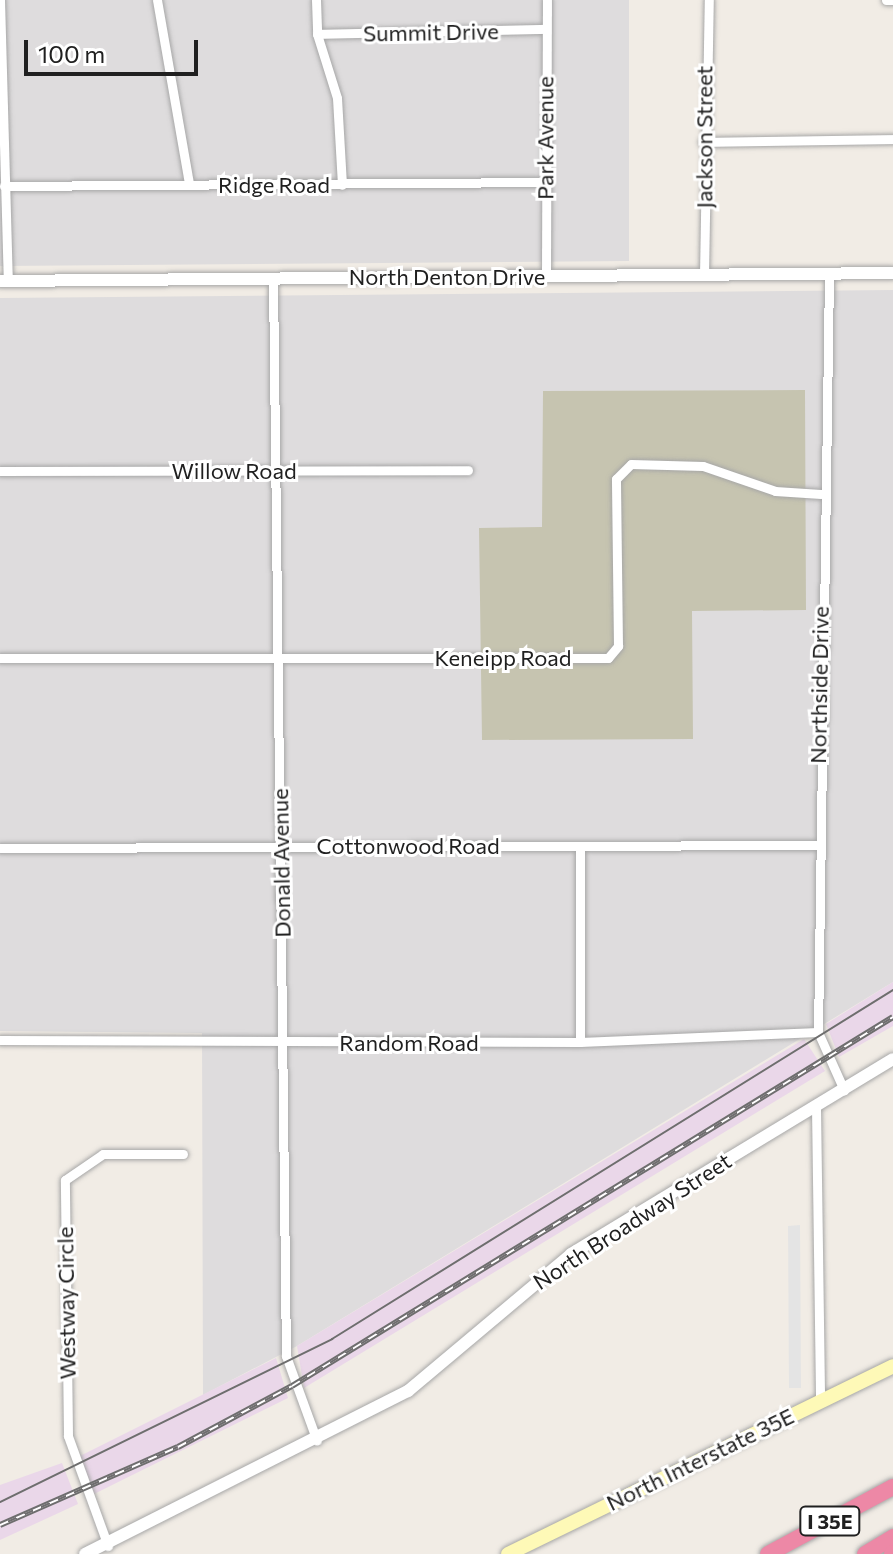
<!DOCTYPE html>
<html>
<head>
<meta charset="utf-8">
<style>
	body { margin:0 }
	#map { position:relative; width:893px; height:1554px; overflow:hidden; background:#f1ece5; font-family:Commissioner,sans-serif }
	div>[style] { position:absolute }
	.residential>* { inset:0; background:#dedcdd }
	.industrial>* { inset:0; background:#ead7e9 }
	.construction>* { inset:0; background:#c6c4b0 }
	.parking>* { inset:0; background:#e4e4e4 }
	.roads { filter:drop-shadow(0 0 2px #a7a7a7) drop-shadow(0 0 2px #a7a7a7) }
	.minor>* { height:9px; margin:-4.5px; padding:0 4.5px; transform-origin:4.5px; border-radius:4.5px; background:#fff }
	.tertiary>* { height:12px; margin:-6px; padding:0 6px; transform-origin:6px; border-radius:6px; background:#fff }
	.secondary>* { height:14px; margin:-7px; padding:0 7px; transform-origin:7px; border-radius:7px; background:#fef9b7 }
	.motorway>* { height:16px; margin:-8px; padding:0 8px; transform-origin:8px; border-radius:8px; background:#ed88a6 }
	.tram>* { height:2px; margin:-1px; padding:0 1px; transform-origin:1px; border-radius:1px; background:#6e6e6e }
	.rail>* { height:6px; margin-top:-3px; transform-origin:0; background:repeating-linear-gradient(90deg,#fff 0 9px,#6e6e6e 0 18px); box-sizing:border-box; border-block:2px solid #6e6e6e }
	span { translate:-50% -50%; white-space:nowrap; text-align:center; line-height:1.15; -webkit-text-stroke:6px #fff; paint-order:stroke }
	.shield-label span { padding:2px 6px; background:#fff; border:2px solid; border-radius:6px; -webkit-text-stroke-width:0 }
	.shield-label { font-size:20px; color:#202020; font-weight:700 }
	.street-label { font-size:22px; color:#202020 }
	.scale { position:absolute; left:24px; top:40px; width:174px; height:36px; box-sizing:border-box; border:4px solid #202020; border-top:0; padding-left:10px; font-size:24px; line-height:28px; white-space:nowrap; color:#202020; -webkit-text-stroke:6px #fff; paint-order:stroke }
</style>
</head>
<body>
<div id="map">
	<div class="residential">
		<div style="clip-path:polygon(0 0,629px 0,629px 261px,0 266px)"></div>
		<div style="clip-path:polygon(893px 290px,893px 982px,297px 1346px,203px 1395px,202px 1033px,0 1031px,0 298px)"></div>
	</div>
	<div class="industrial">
		<div style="clip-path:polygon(893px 982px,893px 1026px,839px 1057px,826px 1024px)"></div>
		<div style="clip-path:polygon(804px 1039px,825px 1071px,304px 1388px,297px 1346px)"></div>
		<div style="clip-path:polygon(276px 1358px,288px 1398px,94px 1494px,80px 1456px)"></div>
		<div style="clip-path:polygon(62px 1463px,78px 1504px,0 1540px,0 1485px)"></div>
	</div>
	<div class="construction">
		<div style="clip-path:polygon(805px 390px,806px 610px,692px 611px,693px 739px,482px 740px,479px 528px,542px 527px,543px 391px)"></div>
	</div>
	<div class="parking">
		<div style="clip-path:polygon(800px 1225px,801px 1388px,789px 1388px,788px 1226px)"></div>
	</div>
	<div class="roads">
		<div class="minor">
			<div style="left:0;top:0;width:281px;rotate:88.4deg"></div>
			<div style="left:157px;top:0;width:187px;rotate:80.1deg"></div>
			<div style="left:316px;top:0;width:34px;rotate:88deg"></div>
			<div style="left:317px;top:34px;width:67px;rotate:72.6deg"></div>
			<div style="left:337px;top:98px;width:87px;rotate:86.7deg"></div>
			<div style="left:886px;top:0;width:7px"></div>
			<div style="left:317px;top:34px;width:229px;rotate:-1.3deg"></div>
			<div style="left:703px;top:142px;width:190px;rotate:-0.9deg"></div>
			<div style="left:4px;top:186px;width:540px;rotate:-0.42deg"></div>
			<div style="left:829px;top:274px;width:758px;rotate:90.83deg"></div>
			<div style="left:818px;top:1032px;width:64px;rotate:65.9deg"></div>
			<div style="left:704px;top:275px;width:275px;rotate:-89deg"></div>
			<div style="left:546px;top:276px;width:276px;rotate:-89.8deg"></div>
			<div style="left:273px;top:279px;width:1077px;rotate:89.31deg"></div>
			<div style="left:286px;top:1356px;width:90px;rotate:70deg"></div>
			<div style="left:0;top:471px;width:468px;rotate:-0.1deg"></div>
			<div style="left:0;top:658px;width:608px"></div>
			<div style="left:608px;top:658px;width:16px;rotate:-50deg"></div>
			<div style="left:618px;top:646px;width:167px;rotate:-90.7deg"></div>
			<div style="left:616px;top:479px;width:21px;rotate:-45deg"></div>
			<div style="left:631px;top:464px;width:72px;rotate:1.6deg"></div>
			<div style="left:703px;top:466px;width:76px;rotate:19.1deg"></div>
			<div style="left:775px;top:491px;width:46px;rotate:3.7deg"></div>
			<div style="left:580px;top:846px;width:196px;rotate:90deg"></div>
			<div style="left:0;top:848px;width:816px;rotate:-0.21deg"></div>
			<div style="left:0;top:1040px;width:580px;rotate:0.2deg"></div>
			<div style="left:580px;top:1042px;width:238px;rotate:-2.4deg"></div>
			<div style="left:816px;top:1107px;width:292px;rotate:89.2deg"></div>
			<div style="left:108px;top:1546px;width:117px;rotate:-110deg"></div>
			<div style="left:68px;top:1436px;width:256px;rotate:-90.7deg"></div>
			<div style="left:65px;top:1180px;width:46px;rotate:-34.4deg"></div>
			<div style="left:103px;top:1154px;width:80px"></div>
		</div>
		<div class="tertiary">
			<div style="left:0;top:281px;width:893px;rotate:-0.51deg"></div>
			<div style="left:85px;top:1554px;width:362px;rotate:-26.8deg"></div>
			<div style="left:408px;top:1391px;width:213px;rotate:-40deg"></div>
			<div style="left:571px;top:1254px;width:376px;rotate:-31.2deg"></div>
		</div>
		<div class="secondary">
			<div style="left:508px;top:1554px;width:428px;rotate:-26deg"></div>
		</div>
		<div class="motorway">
			<div style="left:768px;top:1554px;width:142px;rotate:-28.2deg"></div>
			<div style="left:865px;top:1554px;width:33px;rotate:-31deg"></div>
			<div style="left:892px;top:1554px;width:1px;rotate:-45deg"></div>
		</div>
	</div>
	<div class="tram">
		<div style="left:0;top:1502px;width:370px;rotate:-26.1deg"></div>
		<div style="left:332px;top:1339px;width:661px;rotate:-31.89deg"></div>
	</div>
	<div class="rail">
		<div style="left:0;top:1525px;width:194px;rotate:-23.7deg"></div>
		<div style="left:178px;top:1447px;width:129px;rotate:-28.2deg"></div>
		<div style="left:292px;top:1386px;width:705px;rotate:-31.55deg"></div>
	</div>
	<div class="shield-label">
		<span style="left:830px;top:1521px">I 35E</span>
	</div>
	<div class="street-label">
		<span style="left:431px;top:32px;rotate:-1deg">Summit Drive</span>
		<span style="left:704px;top:137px;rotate:-90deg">Jackson Street</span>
		<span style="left:545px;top:138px;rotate:-90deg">Park Avenue</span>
		<span style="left:274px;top:185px">Ridge Road</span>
		<span style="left:447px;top:277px">North Denton Drive</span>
		<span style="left:234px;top:471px">Willow Road</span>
		<span style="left:503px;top:658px">Keneipp Road</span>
		<span style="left:819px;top:685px;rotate:-89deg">Northside Drive</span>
		<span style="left:408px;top:846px">Cottonwood Road</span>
		<span style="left:281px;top:863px;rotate:-91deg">Donald Avenue</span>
		<span style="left:409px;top:1043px">Random Road</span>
		<span style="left:632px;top:1221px;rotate:-33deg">North Broadway Street</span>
		<span style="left:66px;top:1303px;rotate:-91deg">Westway Circle</span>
		<span style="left:700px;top:1459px;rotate:-26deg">North Interstate 35E</span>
	</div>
	<div class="scale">100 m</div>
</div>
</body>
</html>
